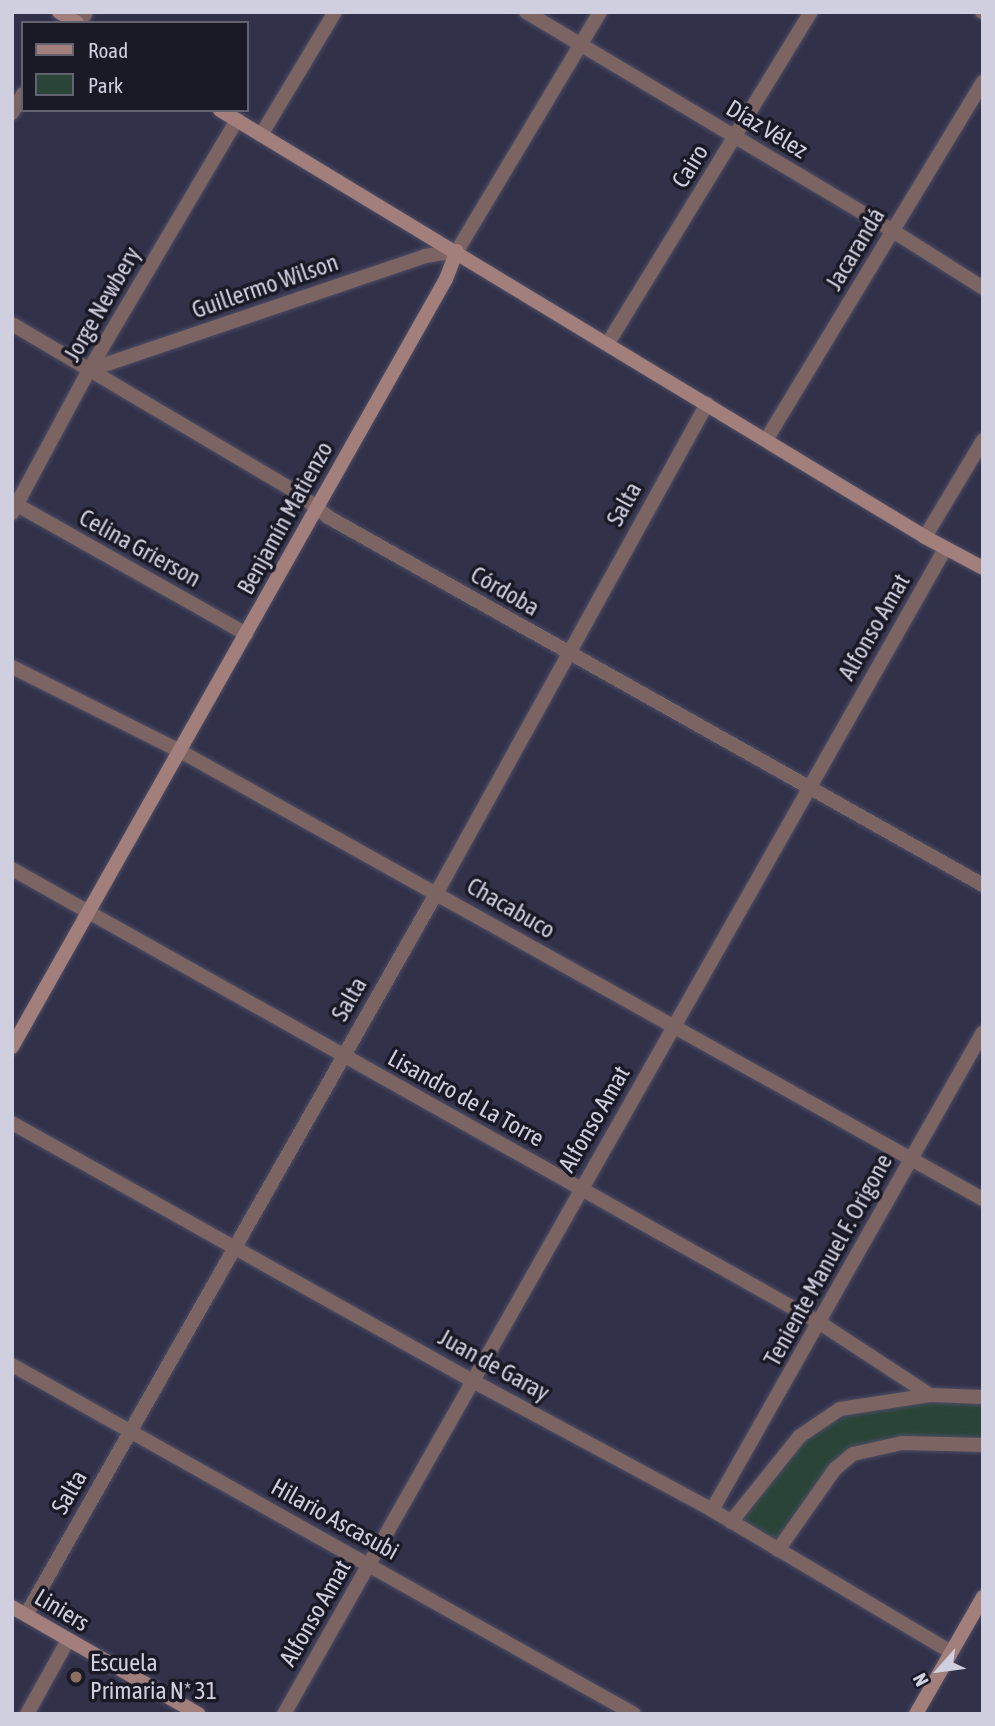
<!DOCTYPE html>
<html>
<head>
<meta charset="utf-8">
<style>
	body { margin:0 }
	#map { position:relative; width:995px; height:1726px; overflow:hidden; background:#31314a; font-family:"Asap Condensed",sans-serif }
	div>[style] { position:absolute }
	.green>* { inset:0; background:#2a4538 }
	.roads { filter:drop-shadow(0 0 2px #4d4d65) drop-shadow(0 0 2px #4d4d65) }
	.street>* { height:14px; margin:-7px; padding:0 7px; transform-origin:7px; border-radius:7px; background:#7c6463 }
	.secondary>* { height:14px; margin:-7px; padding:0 7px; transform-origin:7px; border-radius:7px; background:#a37f7c }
	.dots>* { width:19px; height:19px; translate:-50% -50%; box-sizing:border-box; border:4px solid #1a1a26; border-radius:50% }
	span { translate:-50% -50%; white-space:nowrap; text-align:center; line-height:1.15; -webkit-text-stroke:7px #1a1a26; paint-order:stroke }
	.street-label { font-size:24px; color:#cfcfe0 }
	.poi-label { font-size:24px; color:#cfcfe0 }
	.left { translate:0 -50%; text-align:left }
	.frame { position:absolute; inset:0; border:14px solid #cfcfe0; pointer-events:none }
	.legend { position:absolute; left:21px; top:21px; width:228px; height:91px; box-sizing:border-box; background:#1a1a26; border:2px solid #626270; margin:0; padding:9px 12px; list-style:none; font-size:21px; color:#cfcfe0 }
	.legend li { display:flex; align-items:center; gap:14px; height:35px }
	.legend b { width:35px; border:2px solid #626270 }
	.north { position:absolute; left:904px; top:1635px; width:70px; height:70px; -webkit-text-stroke:5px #1a1a26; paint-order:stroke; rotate:242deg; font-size:19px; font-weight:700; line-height:28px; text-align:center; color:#cfcfe0 }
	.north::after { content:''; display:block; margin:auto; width:24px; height:32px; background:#cfcfe0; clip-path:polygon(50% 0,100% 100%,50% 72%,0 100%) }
</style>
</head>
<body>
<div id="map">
	<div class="green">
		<div style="clip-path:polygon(983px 1397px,983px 1445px,902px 1443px,853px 1454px,778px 1550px,731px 1522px,792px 1443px,840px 1409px)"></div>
	</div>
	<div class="roads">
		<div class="street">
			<div style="left:526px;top:12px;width:427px;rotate:30.8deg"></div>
			<div style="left:893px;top:231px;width:107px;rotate:32.3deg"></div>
			<div style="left:982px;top:12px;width:1px"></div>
			<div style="left:80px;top:23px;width:13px;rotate:-61deg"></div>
			<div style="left:12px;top:113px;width:22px;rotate:-60deg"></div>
			<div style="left:261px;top:135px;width:144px;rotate:-59deg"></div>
			<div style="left:12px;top:324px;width:334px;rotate:30.6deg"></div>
			<div style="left:299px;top:494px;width:37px;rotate:38deg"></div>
			<div style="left:328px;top:517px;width:751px;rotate:29.33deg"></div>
			<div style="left:608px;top:343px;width:388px;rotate:-58.5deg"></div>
			<div style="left:89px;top:370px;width:355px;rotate:-18.7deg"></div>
			<div style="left:425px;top:256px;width:32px;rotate:-9deg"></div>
			<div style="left:457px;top:251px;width:279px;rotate:-59.1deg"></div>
			<div style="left:766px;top:440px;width:419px;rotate:-58.8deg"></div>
			<div style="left:12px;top:502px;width:269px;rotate:29.4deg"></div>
			<div style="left:12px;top:513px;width:162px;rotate:-61.7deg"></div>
			<div style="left:89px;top:370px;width:291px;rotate:-59.4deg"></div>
			<div style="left:925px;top:537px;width:113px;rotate:-59.1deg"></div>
			<div style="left:12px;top:667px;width:188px;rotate:26.6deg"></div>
			<div style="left:180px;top:751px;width:920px;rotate:29.16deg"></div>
			<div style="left:12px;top:869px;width:927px;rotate:29.33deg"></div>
			<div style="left:820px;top:1323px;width:131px;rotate:33.2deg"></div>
			<div style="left:12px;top:1123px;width:526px;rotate:29.25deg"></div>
			<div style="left:471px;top:1380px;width:274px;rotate:28.3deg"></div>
			<div style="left:712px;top:1510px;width:278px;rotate:30.7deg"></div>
			<div style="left:12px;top:1365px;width:713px;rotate:29.3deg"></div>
			<div style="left:712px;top:1510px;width:549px;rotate:-60.45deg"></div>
			<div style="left:731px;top:1522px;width:110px;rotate:-51.3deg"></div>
			<div style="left:800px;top:1436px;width:48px;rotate:-34deg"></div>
			<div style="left:840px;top:1409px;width:91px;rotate:-8.8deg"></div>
			<div style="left:930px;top:1395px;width:53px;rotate:2.2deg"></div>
			<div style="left:778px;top:1550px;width:99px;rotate:-54.9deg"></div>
			<div style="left:835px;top:1469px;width:23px;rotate:-40deg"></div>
			<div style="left:853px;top:1454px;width:50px;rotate:-12.7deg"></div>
			<div style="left:902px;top:1443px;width:81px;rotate:1.4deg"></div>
			<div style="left:26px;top:1615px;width:832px;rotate:-60.38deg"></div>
			<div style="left:437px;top:892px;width:558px;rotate:-61.05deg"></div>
			<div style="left:27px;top:1714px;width:85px;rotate:-61deg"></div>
			<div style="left:284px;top:1714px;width:1339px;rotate:-60.43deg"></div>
		</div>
		<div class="secondary">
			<div style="left:59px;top:12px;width:21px;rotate:31deg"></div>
			<div style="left:220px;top:110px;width:824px;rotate:31.2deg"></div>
			<div style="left:925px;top:537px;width:66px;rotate:28.1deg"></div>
			<div style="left:12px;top:1047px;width:882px;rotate:-60.53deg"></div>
			<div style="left:446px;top:279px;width:30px;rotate:-69deg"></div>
			<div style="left:12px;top:1607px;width:215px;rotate:29.9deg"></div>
			<div style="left:916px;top:1714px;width:135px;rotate:-60.2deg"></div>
		</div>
	</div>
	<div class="dots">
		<div style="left:76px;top:1677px;background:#8d6e63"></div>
	</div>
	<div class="street-label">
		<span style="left:767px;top:129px;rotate:31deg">Díaz Vélez</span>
		<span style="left:690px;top:166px;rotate:-58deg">Cairo</span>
		<span style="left:855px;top:249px;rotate:-59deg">Jacarandá</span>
		<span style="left:265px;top:286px;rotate:-19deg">Guillermo Wilson</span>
		<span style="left:102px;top:304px;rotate:-60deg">Jorge Newbery</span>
		<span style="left:624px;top:504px;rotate:-61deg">Salta</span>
		<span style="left:285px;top:518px;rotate:-61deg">Benjamín Matienzo</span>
		<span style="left:140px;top:548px;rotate:29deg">Celina Grierson</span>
		<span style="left:505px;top:591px;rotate:30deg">Córdoba</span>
		<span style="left:874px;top:627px;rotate:-60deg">Alfonso Amat</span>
		<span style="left:511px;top:908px;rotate:30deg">Chacabuco</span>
		<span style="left:349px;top:999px;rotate:-60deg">Salta</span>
		<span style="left:466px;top:1098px;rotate:29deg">Lisandro de La Torre</span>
		<span style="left:594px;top:1119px;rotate:-60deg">Alfonso Amat</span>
		<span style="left:828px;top:1260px;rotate:-61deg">Teniente Manuel F. Origone</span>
		<span style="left:494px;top:1365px;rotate:29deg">Juan de Garay</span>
		<span style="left:69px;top:1492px;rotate:-60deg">Salta</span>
		<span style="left:335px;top:1519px;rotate:29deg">Hilario Ascasubi</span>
		<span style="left:62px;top:1610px;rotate:31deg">Liniers</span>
		<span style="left:315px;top:1613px;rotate:-60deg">Alfonso Amat</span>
	</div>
	<div class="poi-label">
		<span class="left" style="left:90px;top:1677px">Escuela<br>Primaria N* 31</span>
	</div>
	<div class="frame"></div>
	<ul class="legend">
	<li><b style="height:9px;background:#a37f7c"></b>Road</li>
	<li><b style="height:19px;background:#2a4538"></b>Park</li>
	</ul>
	<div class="north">N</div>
</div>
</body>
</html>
